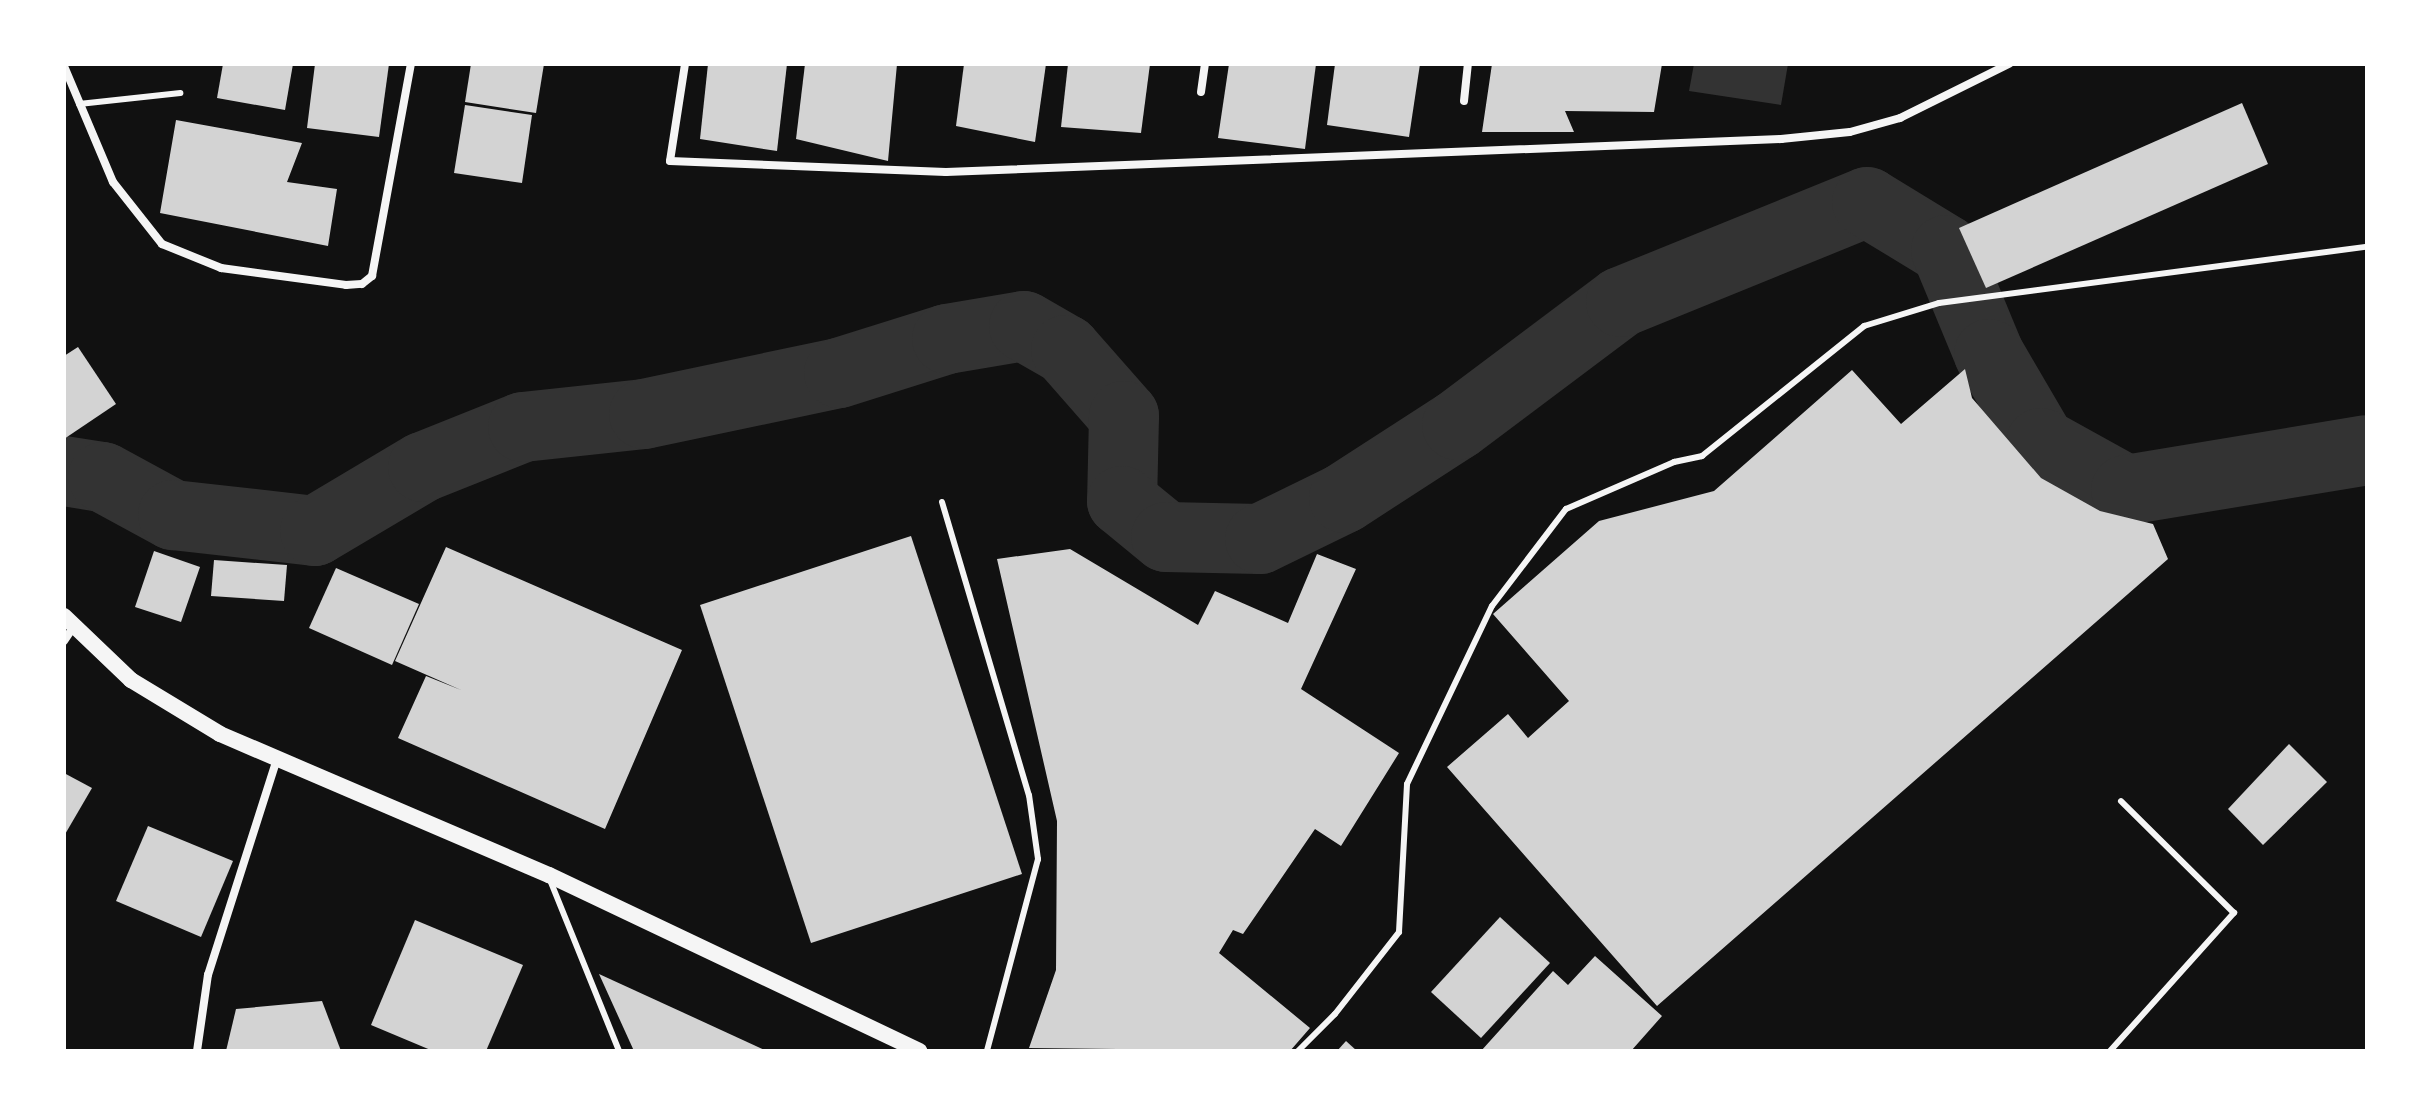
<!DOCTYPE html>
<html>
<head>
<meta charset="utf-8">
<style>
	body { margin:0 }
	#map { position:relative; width:2431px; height:1115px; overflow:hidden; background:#111; font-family:"Fira Sans",sans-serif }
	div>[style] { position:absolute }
	.water>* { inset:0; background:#333 }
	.river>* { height:70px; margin:-35px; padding:0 35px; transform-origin:35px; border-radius:35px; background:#333 }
	.building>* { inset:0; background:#d3d3d3 }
	.service>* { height:6px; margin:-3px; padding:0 3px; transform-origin:3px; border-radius:3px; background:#f5f5f5 }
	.minor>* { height:8px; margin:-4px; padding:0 4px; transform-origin:4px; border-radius:4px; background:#f5f5f5 }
	.secondary>* { height:16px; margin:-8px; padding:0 8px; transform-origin:8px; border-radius:8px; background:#f5f5f5 }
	span { translate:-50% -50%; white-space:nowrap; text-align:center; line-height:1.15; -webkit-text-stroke:6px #fff; paint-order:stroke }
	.frame { position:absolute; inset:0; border:66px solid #fff; pointer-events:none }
</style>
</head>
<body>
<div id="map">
	<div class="water">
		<div style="clip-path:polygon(1694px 64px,1788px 64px,1781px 105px,1689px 91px)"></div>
	</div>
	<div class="river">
		<div style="left:64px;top:471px;width:39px;rotate:9deg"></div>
		<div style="left:103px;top:477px;width:80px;rotate:28.5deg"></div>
		<div style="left:173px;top:515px;width:143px;rotate:6.4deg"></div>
		<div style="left:315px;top:531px;width:126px;rotate:-30.7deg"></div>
		<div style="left:423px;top:467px;width:108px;rotate:-21.8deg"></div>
		<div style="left:523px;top:427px;width:122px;rotate:-6.1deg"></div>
		<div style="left:644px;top:414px;width:199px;rotate:-11.9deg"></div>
		<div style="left:839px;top:373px;width:113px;rotate:-17.5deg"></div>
		<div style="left:947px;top:339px;width:78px;rotate:-9.6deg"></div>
		<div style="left:1024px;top:326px;width:48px;rotate:29.7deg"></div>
		<div style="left:1066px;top:350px;width:88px;rotate:48.7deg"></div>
		<div style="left:1124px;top:416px;width:85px;rotate:91.3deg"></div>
		<div style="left:1122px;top:501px;width:57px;rotate:39.3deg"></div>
		<div style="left:1166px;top:537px;width:94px;rotate:1.2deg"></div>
		<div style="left:1260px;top:539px;width:93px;rotate:-26deg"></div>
		<div style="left:1344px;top:498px;width:135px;rotate:-32.9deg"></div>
		<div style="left:1457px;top:425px;width:205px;rotate:-36.9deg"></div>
		<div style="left:1621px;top:302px;width:266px;rotate:-22.1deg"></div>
		<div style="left:1867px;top:202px;width:92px;rotate:31.3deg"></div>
		<div style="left:1946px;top:250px;width:113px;rotate:67.5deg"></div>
		<div style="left:1989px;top:354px;width:103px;rotate:59.7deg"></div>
		<div style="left:2041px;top:443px;width:97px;rotate:28.9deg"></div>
		<div style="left:2126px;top:490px;width:244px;rotate:-9.4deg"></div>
	</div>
	<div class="building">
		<div style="clip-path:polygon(223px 64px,293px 64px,285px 110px,217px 98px)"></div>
		<div style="clip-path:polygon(315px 64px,389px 64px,379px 137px,307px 128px)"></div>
		<div style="clip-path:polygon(471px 64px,544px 64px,536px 113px,465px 102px)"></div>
		<div style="clip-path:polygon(708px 64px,787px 64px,777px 151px,700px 139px)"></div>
		<div style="clip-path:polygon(805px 64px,897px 64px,888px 161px,796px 139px)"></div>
		<div style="clip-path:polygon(964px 64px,1046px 64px,1035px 142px,956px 126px)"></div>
		<div style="clip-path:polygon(1068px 64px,1150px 64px,1141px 133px,1061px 127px)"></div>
		<div style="clip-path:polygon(1229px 64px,1316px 64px,1305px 149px,1218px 138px)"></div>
		<div style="clip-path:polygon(1335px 64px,1420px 64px,1409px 137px,1327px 125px)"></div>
		<div style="clip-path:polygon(1492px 64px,1662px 64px,1654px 112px,1565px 111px,1574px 132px,1482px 132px)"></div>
		<div style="clip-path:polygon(2242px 103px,2268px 164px,1986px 288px,1959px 228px)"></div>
		<div style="clip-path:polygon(465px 105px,532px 115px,522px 183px,454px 173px)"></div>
		<div style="clip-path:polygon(176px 120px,302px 143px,287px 182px,337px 189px,328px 246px,160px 213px)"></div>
		<div style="clip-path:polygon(78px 347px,116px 404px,64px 439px,64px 356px)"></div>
		<div style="clip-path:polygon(1965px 369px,1972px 398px,2041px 478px,2100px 511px,2153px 524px,2168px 559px,1657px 1006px,1447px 767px,1508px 714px,1528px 738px,1569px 701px,1493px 614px,1599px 521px,1714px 491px,1852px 370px,1901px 424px)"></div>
		<div style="clip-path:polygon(911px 536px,1022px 874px,811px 943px,700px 605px)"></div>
		<div style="clip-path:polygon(446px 547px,682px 650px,605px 829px,398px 738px,426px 676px,461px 690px,395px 661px)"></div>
		<div style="clip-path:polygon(1070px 549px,1198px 625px,1215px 591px,1288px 623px,1317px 554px,1356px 569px,1301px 689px,1399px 753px,1341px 846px,1315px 829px,1243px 934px,1233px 930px,1219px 953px,1310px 1028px,1290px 1051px,1029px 1048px,1056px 970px,1057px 821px,997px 559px)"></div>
		<div style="clip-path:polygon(154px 551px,200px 567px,181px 622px,135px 607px)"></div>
		<div style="clip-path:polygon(214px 560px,287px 565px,284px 601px,211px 596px)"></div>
		<div style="clip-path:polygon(336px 568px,419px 604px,392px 665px,309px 628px)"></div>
		<div style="clip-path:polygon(2289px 744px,2327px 782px,2263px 845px,2228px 809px)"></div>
		<div style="clip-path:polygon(64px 773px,92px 788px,64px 836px)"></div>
		<div style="clip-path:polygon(148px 826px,233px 861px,201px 937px,116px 901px)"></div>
		<div style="clip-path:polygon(1500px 917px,1550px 963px,1481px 1038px,1431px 992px)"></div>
		<div style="clip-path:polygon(415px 920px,523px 965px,486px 1051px,433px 1051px,371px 1025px)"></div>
		<div style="clip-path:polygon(1595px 956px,1662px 1016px,1631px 1051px,1481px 1051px,1553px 971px,1568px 985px)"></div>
		<div style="clip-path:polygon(599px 974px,767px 1051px,634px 1051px)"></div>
		<div style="clip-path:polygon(322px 1001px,341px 1051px,226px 1051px,236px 1009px)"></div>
		<div style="clip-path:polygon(1346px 1041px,1357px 1051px,1337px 1051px)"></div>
	</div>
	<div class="service">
		<div style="left:79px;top:104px;width:102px;rotate:-6.2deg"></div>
		<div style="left:942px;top:502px;width:306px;rotate:73.5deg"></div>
		<div style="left:1029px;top:795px;width:65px;rotate:82deg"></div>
		<div style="left:1038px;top:859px;width:199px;rotate:104.9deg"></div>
		<div style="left:550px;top:880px;width:184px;rotate:68deg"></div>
		<div style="left:1298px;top:1051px;width:52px;rotate:-45deg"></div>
		<div style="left:1335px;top:1014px;width:104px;rotate:-52deg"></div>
		<div style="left:1399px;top:932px;width:148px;rotate:-86.9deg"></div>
		<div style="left:1407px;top:784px;width:197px;rotate:-64.5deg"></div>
		<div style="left:1492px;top:606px;width:122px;rotate:-52.7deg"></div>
		<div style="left:1566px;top:509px;width:118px;rotate:-23.5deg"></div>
		<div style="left:1674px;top:462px;width:29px;rotate:-12deg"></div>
		<div style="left:1702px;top:456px;width:208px;rotate:-38.7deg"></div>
		<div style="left:1864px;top:326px;width:78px;rotate:-17deg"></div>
		<div style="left:1939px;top:303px;width:432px;rotate:-7.5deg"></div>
		<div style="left:2110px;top:1051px;width:186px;rotate:-48.1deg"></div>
		<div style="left:2234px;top:913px;width:159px;rotate:-135.3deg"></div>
	</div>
	<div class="minor">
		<div style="left:685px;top:64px;width:98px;rotate:98.8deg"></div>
		<div style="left:670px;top:161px;width:276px;rotate:2.3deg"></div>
		<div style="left:946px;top:172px;width:836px;rotate:-2.26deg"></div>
		<div style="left:1781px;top:139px;width:69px;rotate:-5.8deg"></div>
		<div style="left:1850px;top:132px;width:52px;rotate:-15.6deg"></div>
		<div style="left:1900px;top:118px;width:122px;rotate:-26.4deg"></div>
		<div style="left:64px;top:66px;width:126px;rotate:67.1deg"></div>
		<div style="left:113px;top:182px;width:79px;rotate:51.7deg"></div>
		<div style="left:162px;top:244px;width:64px;rotate:22.1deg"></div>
		<div style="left:221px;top:268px;width:126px;rotate:7.7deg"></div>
		<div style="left:346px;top:285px;width:16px;rotate:-4deg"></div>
		<div style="left:362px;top:284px;width:13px;rotate:-39deg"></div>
		<div style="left:372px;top:276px;width:216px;rotate:-79.6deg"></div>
		<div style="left:1201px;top:92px;width:28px;rotate:-82deg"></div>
		<div style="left:1464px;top:101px;width:37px;rotate:-84deg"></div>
		<div style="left:64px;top:641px;width:18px;rotate:-56deg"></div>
		<div style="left:197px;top:1051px;width:77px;rotate:-81.8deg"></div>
		<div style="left:208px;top:975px;width:230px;rotate:-72.3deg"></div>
	</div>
	<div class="secondary">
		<div style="left:64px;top:616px;width:93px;rotate:43.7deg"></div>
		<div style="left:131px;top:680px;width:104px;rotate:31.2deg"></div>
		<div style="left:220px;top:734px;width:358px;rotate:23.2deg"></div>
		<div style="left:549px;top:875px;width:410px;rotate:25.4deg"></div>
	</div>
	<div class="frame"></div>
</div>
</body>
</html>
